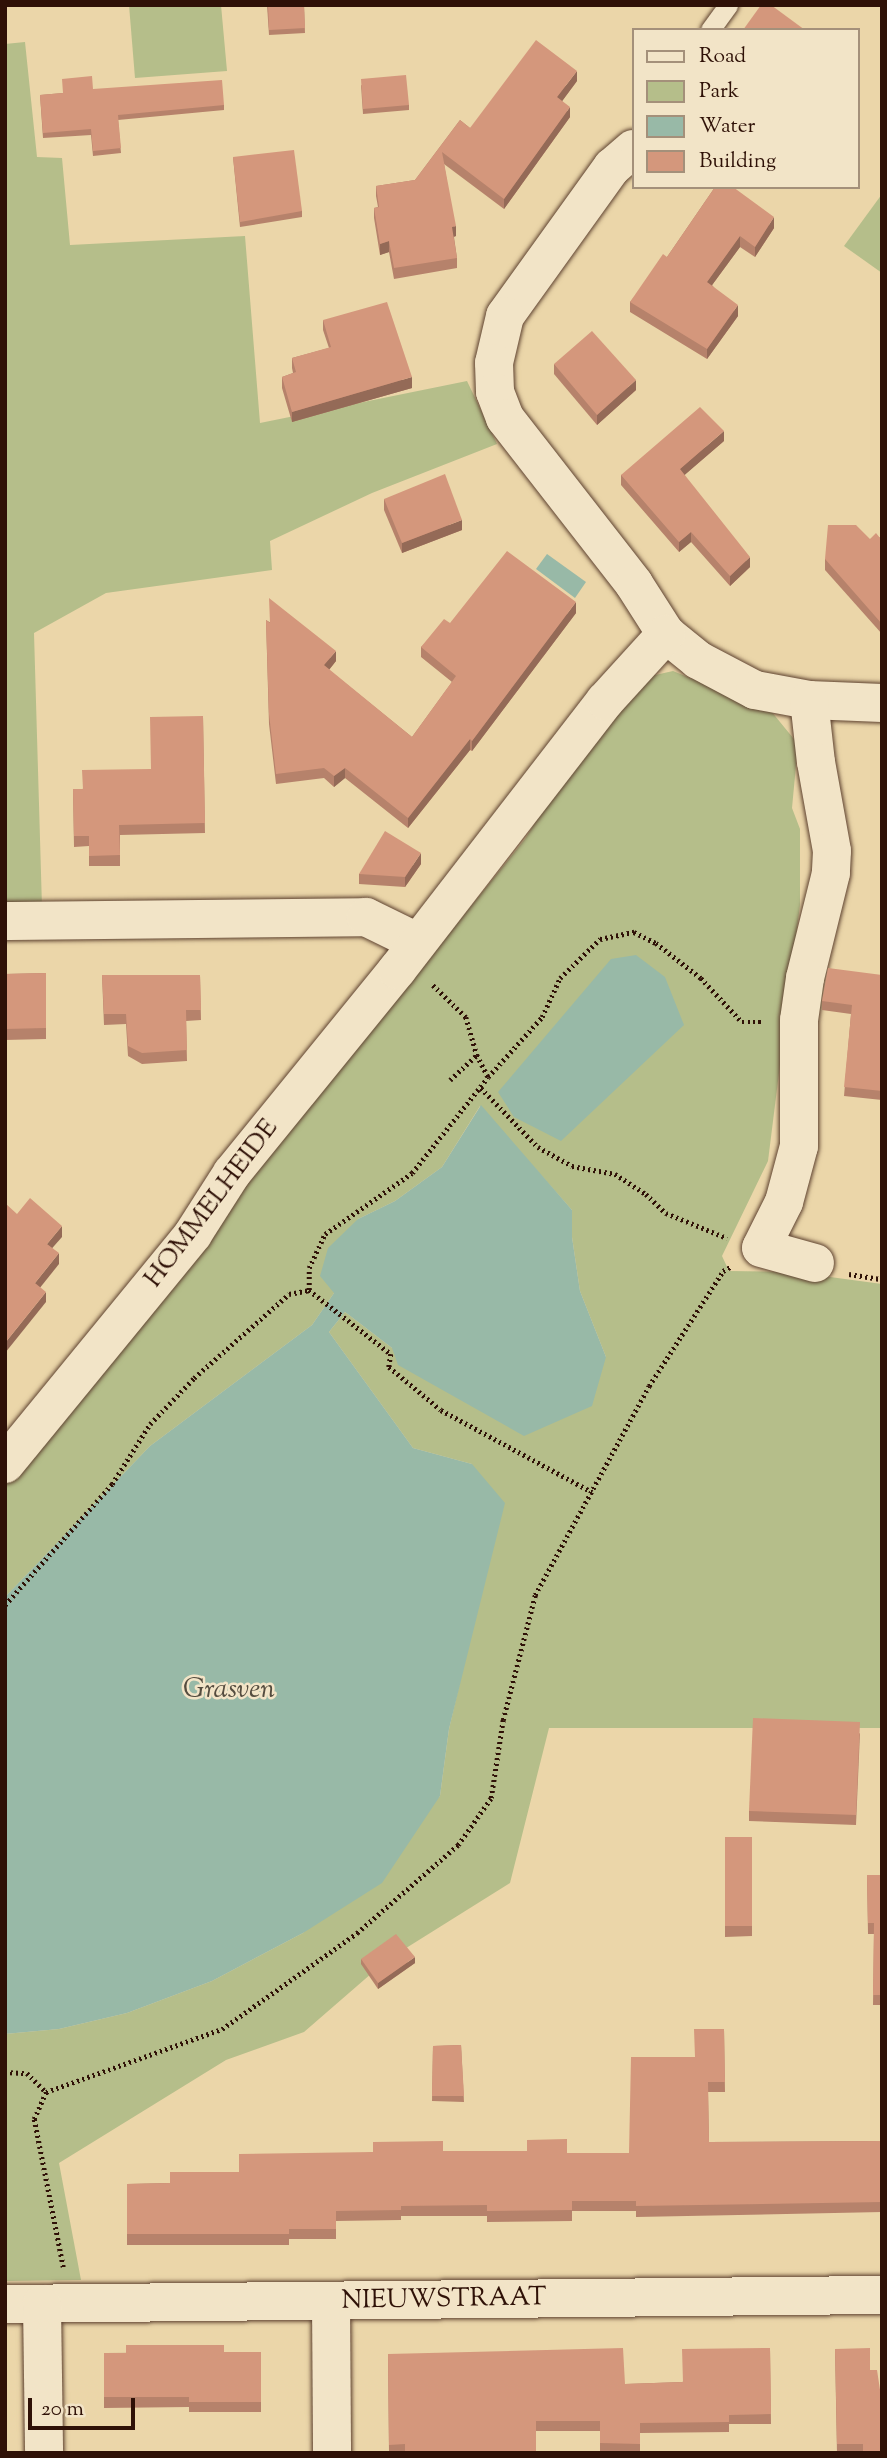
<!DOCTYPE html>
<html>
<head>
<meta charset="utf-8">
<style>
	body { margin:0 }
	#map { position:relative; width:887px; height:2458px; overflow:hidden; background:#ebd6a9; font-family:"Sorts Mill Goudy",serif }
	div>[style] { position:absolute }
	.green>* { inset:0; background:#b5be8a }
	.water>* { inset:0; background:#98b9a7 }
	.path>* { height:4.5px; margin-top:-2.25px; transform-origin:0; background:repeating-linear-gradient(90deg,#2f1107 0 2px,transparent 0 5.5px) }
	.roads { filter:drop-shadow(0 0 2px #5e4230) drop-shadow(0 0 2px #5e4230) }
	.service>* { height:19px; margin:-9.5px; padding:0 9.5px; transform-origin:9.5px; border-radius:9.5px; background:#f2e4c7 }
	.minor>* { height:38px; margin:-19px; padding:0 19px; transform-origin:19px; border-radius:19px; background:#f2e4c7 }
	.wall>* { inset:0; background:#b6826b }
	.shaded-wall>* { inset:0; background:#946a57 }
	.building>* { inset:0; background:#d4977c }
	span { translate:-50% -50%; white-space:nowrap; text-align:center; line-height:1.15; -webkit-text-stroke:5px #f2e4c7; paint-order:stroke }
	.street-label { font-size:26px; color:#2f1107 }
	.water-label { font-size:28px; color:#544c3f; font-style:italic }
	.frame { position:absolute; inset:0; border:7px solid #2f1107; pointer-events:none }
	.legend { position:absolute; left:632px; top:28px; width:228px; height:161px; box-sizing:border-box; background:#f2e4c7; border:2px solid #a4907a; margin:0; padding:9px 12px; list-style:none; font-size:21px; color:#2f1107 }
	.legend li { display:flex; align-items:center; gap:14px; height:35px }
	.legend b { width:35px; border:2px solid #a4907a }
	.scale { position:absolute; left:28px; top:2398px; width:107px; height:32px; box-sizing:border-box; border:4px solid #2f1107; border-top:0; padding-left:9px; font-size:21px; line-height:24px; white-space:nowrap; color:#2f1107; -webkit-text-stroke:5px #f2e4c7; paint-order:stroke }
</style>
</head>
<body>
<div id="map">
	<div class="green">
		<div style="clip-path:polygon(129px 5px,221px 5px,227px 71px,135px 78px)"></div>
		<div style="clip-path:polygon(25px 42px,37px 157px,62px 158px,70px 245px,245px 236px,260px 423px,467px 381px,497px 444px,372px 493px,270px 541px,272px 570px,106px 593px,34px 633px,42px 907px,5px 908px,5px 44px)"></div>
		<div style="clip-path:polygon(882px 194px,882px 273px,844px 246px)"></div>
		<div style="clip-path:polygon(673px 671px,771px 711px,798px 744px,792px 808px,800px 829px,800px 905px,768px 1161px,722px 1256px,729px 1271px,793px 1272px,882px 1284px,882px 1728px,549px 1728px,510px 1883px,387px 1960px,304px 2032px,226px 2060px,59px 2163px,81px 2280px,5px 2281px,5px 2034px,59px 2029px,127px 2013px,212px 1981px,303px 1933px,440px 1796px,449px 1729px,470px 1639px,472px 1464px,413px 1448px,329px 1332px,345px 1312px,392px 1348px,606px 1357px,580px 1291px,572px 1237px,572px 1210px,480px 1106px,442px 1167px,395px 1201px,358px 1219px,334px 1293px,312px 1325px,150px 1446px,5px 1597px,5px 1486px,525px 839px,552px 795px,642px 678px)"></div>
	</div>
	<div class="water">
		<div style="clip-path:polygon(547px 554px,586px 582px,575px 598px,536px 569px)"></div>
		<div style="clip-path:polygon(636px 955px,665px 977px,684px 1025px,561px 1141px,514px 1117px,498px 1092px,611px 959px)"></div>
		<div style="clip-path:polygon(481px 1105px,572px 1210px,572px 1237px,580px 1291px,606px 1357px,592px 1406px,524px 1436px,398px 1365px,392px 1348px,345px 1312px,329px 1332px,413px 1448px,472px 1464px,505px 1503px,449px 1729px,440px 1796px,382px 1883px,303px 1933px,212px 1981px,127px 2013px,59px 2029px,5px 2034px,5px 1597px,150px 1446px,312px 1325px,334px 1293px,320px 1276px,328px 1248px,358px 1219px,395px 1201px,442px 1167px)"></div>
	</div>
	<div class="path">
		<div style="left:433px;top:985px;width:46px;rotate:44.1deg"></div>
		<div style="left:466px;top:1017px;width:40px;rotate:74deg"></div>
		<div style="left:477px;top:1055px;width:25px;rotate:63deg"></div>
		<div style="left:488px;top:1077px;width:81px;rotate:-48deg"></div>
		<div style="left:542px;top:1017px;width:43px;rotate:-65.2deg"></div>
		<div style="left:560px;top:978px;width:56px;rotate:-44.3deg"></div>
		<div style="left:600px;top:939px;width:35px;rotate:-12deg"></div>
		<div style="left:634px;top:932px;width:25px;rotate:27deg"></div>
		<div style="left:656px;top:943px;width:57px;rotate:37.9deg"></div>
		<div style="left:701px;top:978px;width:60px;rotate:47deg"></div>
		<div style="left:742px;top:1022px;width:22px"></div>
		<div style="left:450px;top:1080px;width:37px;rotate:-43deg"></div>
		<div style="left:481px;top:1088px;width:82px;rotate:46deg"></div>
		<div style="left:538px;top:1147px;width:39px;rotate:29deg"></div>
		<div style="left:572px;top:1166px;width:44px;rotate:10.5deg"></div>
		<div style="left:615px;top:1174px;width:37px;rotate:33deg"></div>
		<div style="left:646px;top:1194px;width:28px;rotate:44deg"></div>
		<div style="left:666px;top:1213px;width:66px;rotate:22.3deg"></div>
		<div style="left:849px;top:1274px;width:33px;rotate:9deg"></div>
		<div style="left:309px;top:1290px;width:104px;rotate:38deg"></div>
		<div style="left:391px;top:1354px;width:13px;rotate:99deg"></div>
		<div style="left:389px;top:1367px;width:67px;rotate:39.6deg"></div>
		<div style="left:441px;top:1410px;width:172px;rotate:28.5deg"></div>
		<div style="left:5px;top:1605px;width:162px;rotate:-48.5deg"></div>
		<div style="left:112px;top:1484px;width:71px;rotate:-57.7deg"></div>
		<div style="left:150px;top:1424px;width:64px;rotate:-46.3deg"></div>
		<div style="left:194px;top:1378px;width:127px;rotate:-41.5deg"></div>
		<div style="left:289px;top:1294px;width:20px;rotate:-11deg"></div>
		<div style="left:309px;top:1290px;width:22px;rotate:-90deg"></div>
		<div style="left:309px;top:1268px;width:38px;rotate:-65deg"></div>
		<div style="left:325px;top:1234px;width:106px;rotate:-35deg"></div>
		<div style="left:412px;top:1173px;width:122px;rotate:-51.6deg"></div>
		<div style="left:5px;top:2072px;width:22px;rotate:3deg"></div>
		<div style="left:27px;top:2073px;width:27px;rotate:45deg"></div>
		<div style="left:63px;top:2267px;width:151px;rotate:-101.1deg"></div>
		<div style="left:34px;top:2119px;width:30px;rotate:-66deg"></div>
		<div style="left:46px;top:2092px;width:187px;rotate:-19.7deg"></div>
		<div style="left:222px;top:2029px;width:166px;rotate:-35.4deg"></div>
		<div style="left:357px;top:1933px;width:134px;rotate:-41.1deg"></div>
		<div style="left:458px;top:1845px;width:57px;rotate:-54.9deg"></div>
		<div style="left:491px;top:1798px;width:79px;rotate:-81.3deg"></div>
		<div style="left:503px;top:1720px;width:129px;rotate:-75.6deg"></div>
		<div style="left:535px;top:1595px;width:238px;rotate:-61.4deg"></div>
		<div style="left:649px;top:1386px;width:137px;rotate:-57.2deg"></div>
		<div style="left:723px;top:1271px;width:10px;rotate:-29deg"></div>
	</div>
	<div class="roads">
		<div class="service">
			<div style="left:710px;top:30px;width:31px;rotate:-54deg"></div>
		</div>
		<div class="minor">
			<div style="left:633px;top:149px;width:28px;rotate:139deg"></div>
			<div style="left:612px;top:167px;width:183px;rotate:125.7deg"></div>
			<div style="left:505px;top:316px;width:48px;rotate:103.2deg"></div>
			<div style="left:494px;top:363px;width:29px;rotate:88deg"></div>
			<div style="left:495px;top:392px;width:28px;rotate:69deg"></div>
			<div style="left:505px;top:418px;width:210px;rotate:52.1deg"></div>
			<div style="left:634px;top:584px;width:59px;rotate:57.4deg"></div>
			<div style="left:666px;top:634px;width:41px;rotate:39.1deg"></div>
			<div style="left:698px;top:660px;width:64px;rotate:27.8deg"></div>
			<div style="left:755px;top:690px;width:55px;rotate:10.5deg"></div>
			<div style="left:809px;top:700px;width:73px;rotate:2.4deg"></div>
			<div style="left:809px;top:700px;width:62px;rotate:83.6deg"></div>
			<div style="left:816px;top:762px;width:90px;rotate:79.8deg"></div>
			<div style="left:832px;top:851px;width:22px;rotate:93deg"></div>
			<div style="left:831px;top:873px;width:108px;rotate:103.9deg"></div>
			<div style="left:805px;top:978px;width:42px;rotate:98.1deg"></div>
			<div style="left:799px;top:1020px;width:126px;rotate:90deg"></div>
			<div style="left:799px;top:1146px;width:58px;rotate:105deg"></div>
			<div style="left:784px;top:1202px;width:51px;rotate:116.6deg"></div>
			<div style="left:761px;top:1248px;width:56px;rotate:15.5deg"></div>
			<div style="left:5px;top:921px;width:361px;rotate:-0.6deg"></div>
			<div style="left:366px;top:917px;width:57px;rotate:26.1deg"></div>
			<div style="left:5px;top:1464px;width:297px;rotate:-50.7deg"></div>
			<div style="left:193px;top:1234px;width:72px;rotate:-57.4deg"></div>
			<div style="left:232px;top:1173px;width:262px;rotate:-50.9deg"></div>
			<div style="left:397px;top:970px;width:340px;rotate:-52.3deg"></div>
			<div style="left:605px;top:701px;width:91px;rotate:-47.7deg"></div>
			<div style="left:331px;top:2302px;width:151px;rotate:89.6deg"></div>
			<div style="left:5px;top:2304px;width:877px;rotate:-0.59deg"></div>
			<div style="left:42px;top:2304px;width:149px;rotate:89.2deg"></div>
		</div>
	</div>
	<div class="wall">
		<div style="clip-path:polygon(267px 5px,304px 5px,305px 33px,269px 35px)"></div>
		<div style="clip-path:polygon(577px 81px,562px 101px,570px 117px,504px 209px,444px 164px,456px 236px,454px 237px,457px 258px,457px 268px,394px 279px,389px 252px,380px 255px,374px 218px,374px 208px,378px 207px,376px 196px,376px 186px,415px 180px,460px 120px,470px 128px)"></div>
		<div style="clip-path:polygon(361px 85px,409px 105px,409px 110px,363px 114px)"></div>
		<div style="clip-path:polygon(93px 89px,224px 105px,224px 110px,118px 120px,121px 153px,93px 156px,91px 135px,43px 138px,40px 95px,63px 93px)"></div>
		<div style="clip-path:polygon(233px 157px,302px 211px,302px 217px,240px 227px)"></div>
		<div style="clip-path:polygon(715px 187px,774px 228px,755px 257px,740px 247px,712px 285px,738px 316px,707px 359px,630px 312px,630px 302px,667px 257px)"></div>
		<div style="clip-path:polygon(323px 320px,412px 388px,292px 422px,282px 388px,282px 377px,293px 373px,292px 368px,292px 358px,329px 348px,323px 330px)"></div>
		<div style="clip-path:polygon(554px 364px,636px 390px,597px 425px,554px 374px)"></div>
		<div style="clip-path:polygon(724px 441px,684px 475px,750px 567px,730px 586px,691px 542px,679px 552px,621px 485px,621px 475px)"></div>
		<div style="clip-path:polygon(384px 499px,462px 530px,402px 553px,384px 510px)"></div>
		<div style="clip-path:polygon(882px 537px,882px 634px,825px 570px,825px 559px,870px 539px)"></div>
		<div style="clip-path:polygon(576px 613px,472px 751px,470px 750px,408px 828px,345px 778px,334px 787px,324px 778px,276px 784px,269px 724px,266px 620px,336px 661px,329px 670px,412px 737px,452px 682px,421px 657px,421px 647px,450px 623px)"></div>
		<div style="clip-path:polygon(203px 716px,205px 833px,120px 835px,120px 866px,89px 866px,89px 846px,74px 847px,73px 789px,82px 789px,151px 769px)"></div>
		<div style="clip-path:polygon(421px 864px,405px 887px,359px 884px,359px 874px)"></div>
		<div style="clip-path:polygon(46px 973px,46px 1039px,5px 1040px,5px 974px)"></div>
		<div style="clip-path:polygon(102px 975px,200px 975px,201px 1020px,186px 1021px,187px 1061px,142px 1064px,128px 1056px,126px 1024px,104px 1025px)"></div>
		<div style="clip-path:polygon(882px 975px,882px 1100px,844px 1096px,851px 1014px,822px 1010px,822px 1001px)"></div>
		<div style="clip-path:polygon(860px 1733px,856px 1825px,749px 1821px,749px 1811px)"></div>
		<div style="clip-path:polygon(725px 1837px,752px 1837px,752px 1936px,725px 1937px)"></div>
		<div style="clip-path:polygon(867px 1875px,882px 1875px,882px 2005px,873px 2005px,874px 1934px,868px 1934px)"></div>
		<div style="clip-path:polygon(361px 1959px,415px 1963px,378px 1989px,361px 1964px)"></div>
		<div style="clip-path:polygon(724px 2029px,725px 2092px,708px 2092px,709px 2142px,882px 2141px,882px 2212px,636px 2217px,636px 2211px,572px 2211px,572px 2221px,487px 2222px,487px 2216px,401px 2216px,401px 2220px,336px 2221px,336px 2239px,289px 2239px,289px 2245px,127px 2245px,127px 2184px,170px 2183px,373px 2152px,443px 2151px,567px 2153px,629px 2153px,695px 2057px)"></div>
		<div style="clip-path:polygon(461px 2045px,464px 2102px,432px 2101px,433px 2046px)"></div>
		<div style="clip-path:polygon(770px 2348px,771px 2424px,729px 2424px,729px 2432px,640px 2433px,640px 2453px,600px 2453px,600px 2431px,536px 2431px,536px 2453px,389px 2453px,388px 2354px,625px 2384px,682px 2382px)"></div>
		<div style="clip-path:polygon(835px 2349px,870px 2370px,882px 2453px,837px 2453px)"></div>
		<div style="clip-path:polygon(261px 2352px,261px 2412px,189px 2412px,189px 2407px,104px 2408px,104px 2353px)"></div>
	</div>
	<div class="shaded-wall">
		<div style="clip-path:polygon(577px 71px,577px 81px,557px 108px,557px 97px)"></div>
		<div style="clip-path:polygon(570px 107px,570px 117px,504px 209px,504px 199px)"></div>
		<div style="clip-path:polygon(774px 217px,774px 228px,755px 257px,755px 247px)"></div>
		<div style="clip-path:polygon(456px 226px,456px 236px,452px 237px,452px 227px)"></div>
		<div style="clip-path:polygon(740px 236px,740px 247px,707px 292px,707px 282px)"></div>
		<div style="clip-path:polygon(389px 241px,389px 252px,380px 255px,380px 244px)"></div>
		<div style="clip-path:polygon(738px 305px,738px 316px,707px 359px,707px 349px)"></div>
		<div style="clip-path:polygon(412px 377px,412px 388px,292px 422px,292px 412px)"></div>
		<div style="clip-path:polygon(636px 380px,636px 390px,597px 425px,597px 415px)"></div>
		<div style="clip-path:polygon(724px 431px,724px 441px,680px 479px,680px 469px)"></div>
		<div style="clip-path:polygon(462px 520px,462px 530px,402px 553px,402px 543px)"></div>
		<div style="clip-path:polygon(691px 532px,691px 542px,679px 552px,679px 542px)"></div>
		<div style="clip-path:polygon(750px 557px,750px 567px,730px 586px,730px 576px)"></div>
		<div style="clip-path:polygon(576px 602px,576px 613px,472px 751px,472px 741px)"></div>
		<div style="clip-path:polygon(336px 651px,336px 661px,324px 676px,324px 665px)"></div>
		<div style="clip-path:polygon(470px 739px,470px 750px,408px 828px,408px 818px)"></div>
		<div style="clip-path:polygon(345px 768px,345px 778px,334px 787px,334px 776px)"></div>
		<div style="clip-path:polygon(421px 853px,421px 864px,405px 887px,405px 877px)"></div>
		<div style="clip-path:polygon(62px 1226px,62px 1237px,47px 1254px,47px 1244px)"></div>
		<div style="clip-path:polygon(59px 1253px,59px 1264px,35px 1294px,35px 1283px)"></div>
		<div style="clip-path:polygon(46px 1292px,46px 1302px,5px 1353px,5px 1343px)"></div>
		<div style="clip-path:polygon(415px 1957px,415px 1963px,378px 1989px,378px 1983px)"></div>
	</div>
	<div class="building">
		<div style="clip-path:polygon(268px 5px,304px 5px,305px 28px,269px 30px)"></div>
		<div style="clip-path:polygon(761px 5px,771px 5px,805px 30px,743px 30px)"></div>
		<div style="clip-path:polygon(536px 40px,577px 71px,557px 97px,570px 107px,504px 199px,442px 152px,456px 226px,452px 227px,457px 258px,394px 268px,389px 241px,380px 244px,374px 208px,379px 207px,376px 186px,415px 180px,460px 120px,470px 128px)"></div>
		<div style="clip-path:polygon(406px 75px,409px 105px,363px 109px,361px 79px)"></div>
		<div style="clip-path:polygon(92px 76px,93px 89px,222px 80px,224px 105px,118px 115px,121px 148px,93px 151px,91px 129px,43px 133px,40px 95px,63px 93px,62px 79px)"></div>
		<div style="clip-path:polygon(294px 150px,302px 211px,240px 222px,233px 157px)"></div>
		<div style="clip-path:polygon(715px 187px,733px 187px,774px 217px,755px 247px,740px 236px,707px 282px,738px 305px,707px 349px,630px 302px,663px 254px,667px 257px)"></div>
		<div style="clip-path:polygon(387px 302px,412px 377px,292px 412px,282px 377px,296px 372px,292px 358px,331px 347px,323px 320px)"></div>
		<div style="clip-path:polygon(592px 331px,636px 380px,597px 415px,554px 364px)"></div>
		<div style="clip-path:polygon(700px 407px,724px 431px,680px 469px,750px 557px,730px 576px,691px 532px,679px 542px,621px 475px)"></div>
		<div style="clip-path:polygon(445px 474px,462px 520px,402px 543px,384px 499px)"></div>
		<div style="clip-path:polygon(828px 525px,856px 525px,870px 539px,876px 533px,880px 538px,882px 537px,882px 624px,825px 559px)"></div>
		<div style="clip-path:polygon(507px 551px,576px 602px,472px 741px,470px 739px,408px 818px,345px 768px,334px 776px,324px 768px,276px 774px,269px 714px,266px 620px,270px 623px,269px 598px,336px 651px,324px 665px,412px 737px,456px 676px,421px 647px,444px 619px,450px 623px)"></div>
		<div style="clip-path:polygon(203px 716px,205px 823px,119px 825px,120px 855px,89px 856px,89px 836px,74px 836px,73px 789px,83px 789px,82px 770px,151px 769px,150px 717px)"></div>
		<div style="clip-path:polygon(385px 831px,421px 853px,405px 877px,359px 874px)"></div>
		<div style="clip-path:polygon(828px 968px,882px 975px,882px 1091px,844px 1087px,852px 1005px,822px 1001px)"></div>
		<div style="clip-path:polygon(46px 973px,46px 1028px,5px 1029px,5px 974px)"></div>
		<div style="clip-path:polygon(102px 975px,200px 975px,201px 1010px,186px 1010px,187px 1050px,142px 1053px,128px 1046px,126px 1014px,104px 1014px)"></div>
		<div style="clip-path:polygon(30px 1198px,62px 1226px,47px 1244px,59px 1253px,35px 1283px,46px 1292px,5px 1343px,5px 1203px,17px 1214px)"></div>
		<div style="clip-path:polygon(753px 1718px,860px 1722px,856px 1815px,749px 1811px)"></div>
		<div style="clip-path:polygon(725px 1837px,752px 1837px,752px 1926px,725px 1926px)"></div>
		<div style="clip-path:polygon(867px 1875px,882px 1875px,882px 1995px,873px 1995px,874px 1923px,868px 1923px)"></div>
		<div style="clip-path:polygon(396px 1934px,415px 1957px,378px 1983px,361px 1959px)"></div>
		<div style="clip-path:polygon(694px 2029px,724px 2029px,725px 2082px,708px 2082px,709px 2142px,882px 2141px,882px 2202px,636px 2206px,636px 2201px,572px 2201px,572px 2210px,487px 2211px,487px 2205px,401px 2206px,401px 2210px,336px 2211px,336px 2229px,289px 2229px,289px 2234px,127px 2234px,127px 2184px,170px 2183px,170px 2172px,239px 2172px,239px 2154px,373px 2152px,373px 2142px,443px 2141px,443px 2151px,527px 2151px,527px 2140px,567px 2139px,567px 2153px,629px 2153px,631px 2057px,695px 2057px)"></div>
		<div style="clip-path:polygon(461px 2045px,464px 2096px,432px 2096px,433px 2046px)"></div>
		<div style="clip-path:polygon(126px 2345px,224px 2345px,224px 2352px,261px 2352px,261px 2402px,189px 2402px,189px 2397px,104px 2397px,104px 2353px,126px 2353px)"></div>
		<div style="clip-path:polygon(623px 2348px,625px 2384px,683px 2382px,682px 2349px,770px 2348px,771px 2414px,729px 2415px,729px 2422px,640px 2423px,640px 2444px,600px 2443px,600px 2421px,536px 2421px,536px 2453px,405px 2453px,405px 2444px,389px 2445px,388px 2354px)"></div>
		<div style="clip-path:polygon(870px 2348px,870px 2370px,877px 2370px,882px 2403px,882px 2453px,863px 2453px,863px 2444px,837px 2444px,835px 2349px)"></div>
	</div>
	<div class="street-label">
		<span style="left:212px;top:1204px;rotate:-53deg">HOMMELHEIDE</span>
		<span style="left:444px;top:2300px;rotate:-1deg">NIEUWSTRAAT</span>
	</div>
	<div class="water-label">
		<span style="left:229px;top:1690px">Grasven</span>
	</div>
	<div class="frame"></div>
	<ul class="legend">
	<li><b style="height:9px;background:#f2e4c7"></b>Road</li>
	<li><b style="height:19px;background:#b5be8a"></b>Park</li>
	<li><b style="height:19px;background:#98b9a7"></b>Water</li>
	<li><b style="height:19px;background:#d4977c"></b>Building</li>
	</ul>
	<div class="scale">20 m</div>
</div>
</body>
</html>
